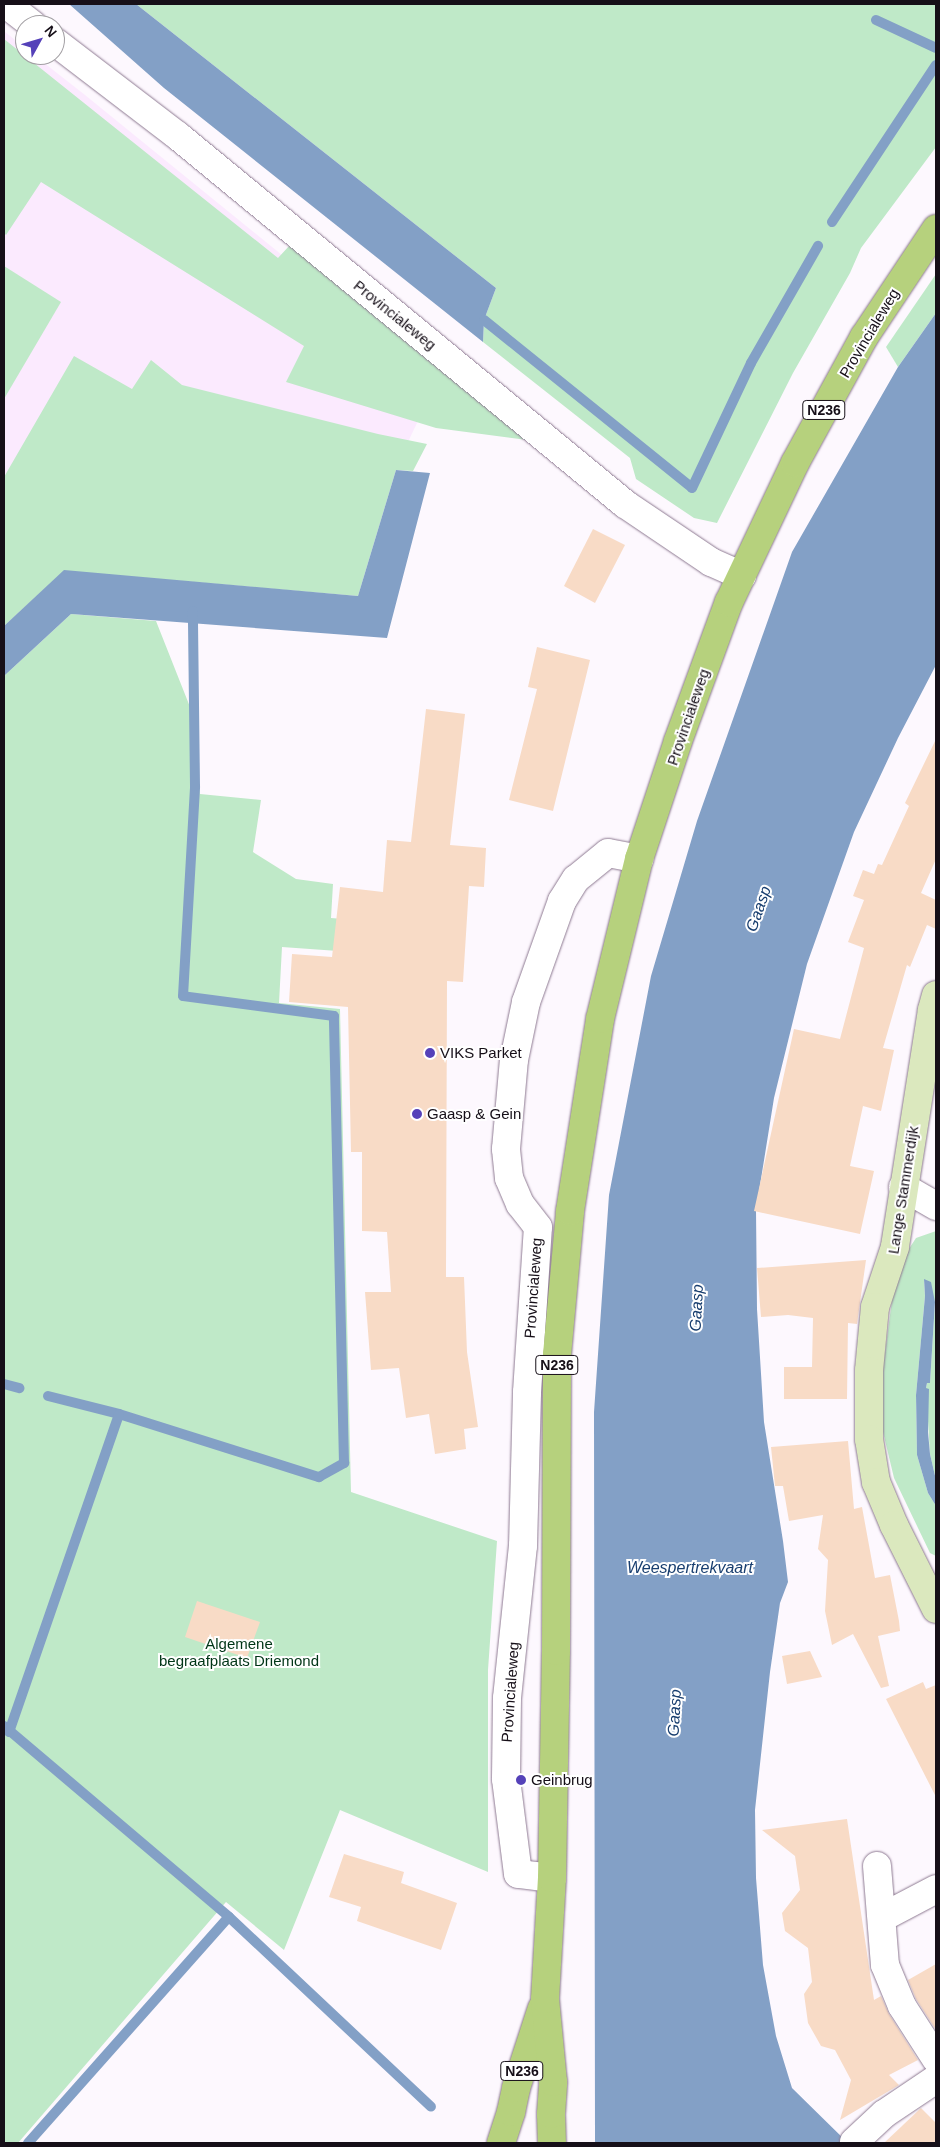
<!DOCTYPE html>
<html>
<head>
<meta charset="utf-8">
<style>
	body { margin:0 }
	#map { position:relative; width:940px; height:2147px; overflow:hidden; background:#fdf8fe; font-family:Arial,sans-serif }
	div>[style] { position:absolute }
	.built>* { inset:0; background:#fbeafe }
	.green>* { inset:0; background:#bfe9c8 }
	.water>* { inset:0; background:#83a0c6 }
	.stream>* { height:10px; margin:-5px; padding:0 5px; transform-origin:5px; border-radius:5px; background:#83a0c6 }
	.building>* { inset:0; background:#f8dbc6 }
	.roads { filter:drop-shadow(0 0 1px #8e7a92) drop-shadow(0 0 1px #8e7a92) }
	.street>* { height:28px; margin:-14px; padding:0 14px; transform-origin:14px; border-radius:14px; background:#fff }
	.secondary>* { height:28px; margin:-14px; padding:0 14px; transform-origin:14px; border-radius:14px; background:#dbe8be }
	.primary>* { height:28px; margin:-14px; padding:0 14px; transform-origin:14px; border-radius:14px; background:#b6d17d }
	.dots>* { width:14px; height:14px; translate:-50% -50%; box-sizing:border-box; border:2px solid #fff; border-radius:50% }
	span { translate:-50% -50%; white-space:nowrap; text-align:center; line-height:1.15; -webkit-text-stroke:4px #fff; paint-order:stroke }
	.shield-label span { padding:1px 4px; background:#fff; border:1px solid; border-radius:4px; -webkit-text-stroke-width:0 }
	.shield-label { font-size:14px; color:#160f18; font-weight:700 }
	.street-label { font-size:15px; color:#160f18 }
	.poi-label { font-size:15px; color:#160f18 }
	.left { translate:0 -50%; text-align:left }
	.park-label { font-size:15px; color:#003517 }
	.water-label { font-size:16px; color:#183e6f; font-style:italic }
	.frame { position:absolute; inset:0; border:5px solid #160f18; pointer-events:none }
	.north { position:absolute; left:15px; top:15px; width:50px; height:50px; box-sizing:border-box; background:#fff; border:1px solid #a29fa3; border-radius:50%; rotate:51deg; font-size:14px; font-weight:700; line-height:20px; text-align:center; color:#160f18 }
	.north::after { content:''; display:block; margin:auto; width:18px; height:22px; background:#5541b9; clip-path:polygon(50% 0,100% 100%,50% 72%,0 100%) }
</style>
</head>
<body>
<div id="map">
	<div class="built">
		<div style="clip-path:polygon(4px 31px,25px 48px,25px 55px,34px 55px,85px 95px,437px 381px,407px 444px,67px 594px,4px 656px)"></div>
	</div>
	<div class="green">
		<div style="clip-path:polygon(136px 4px,936px 4px,936px 147px,861px 248px,850px 273px,793px 373px,717px 523px,694px 518px,636px 479px,630px 458px,483px 342px,484px 320px,496px 288px)"></div>
		<div style="clip-path:polygon(4px 39px,278px 258px,290px 245px,535px 441px,436px 428px,286px 382px,304px 346px,41px 182px,6px 235px,4px 233px)"></div>
		<div style="clip-path:polygon(4px 266px,61px 302px,4px 399px)"></div>
		<div style="clip-path:polygon(936px 274px,936px 313px,898px 367px,886px 347px)"></div>
		<div style="clip-path:polygon(74px 356px,132px 389px,151px 360px,182px 385px,378px 434px,427px 444px,413px 471px,396px 470px,358px 596px,64px 571px,4px 626px,4px 477px)"></div>
		<div style="clip-path:polygon(71px 614px,156px 621px,192px 712px,200px 794px,261px 800px,253px 852px,296px 879px,333px 884px,331px 918px,393px 923px,394px 955px,282px 947px,279px 1003px,340px 1009px,351px 1492px,497px 1541px,488px 1670px,488px 1872px,340px 1810px,284px 1950px,226px 1902px,18px 2143px,4px 2143px,4px 676px)"></div>
		<div style="clip-path:polygon(936px 1231px,936px 1480px,930px 1454px,926px 1388px,927px 1383px,930px 1383px,935px 1302px,924px 1280px,925px 1296px,916px 1395px,917px 1455px,928px 1493px,936px 1506px,936px 1556px,930px 1553px,894px 1478px,883px 1432px,881px 1383px,894px 1285px,905px 1255px,916px 1238px)"></div>
	</div>
	<div class="water">
		<div style="clip-path:polygon(69px 4px,136px 4px,496px 288px,484px 320px,483px 342px,164px 88px)"></div>
		<div style="clip-path:polygon(936px 313px,936px 665px,898px 738px,854px 832px,807px 964px,774px 1098px,756px 1210px,757px 1309px,764px 1422px,783px 1541px,788px 1582px,780px 1603px,770px 1672px,755px 1810px,756px 1878px,763px 1965px,776px 2036px,792px 2088px,848px 2143px,595px 2143px,594px 1412px,609px 1195px,651px 976px,697px 821px,792px 552px,898px 367px)"></div>
		<div style="clip-path:polygon(396px 470px,430px 473px,387px 638px,71px 614px,4px 676px,4px 626px,64px 570px,358px 596px)"></div>
		<div style="clip-path:polygon(924px 1279px,931px 1282px,935px 1302px,930px 1383px,927px 1383px,926px 1388px,929px 1389px,928px 1432px,930px 1454px,936px 1480px,936px 1506px,928px 1493px,917px 1455px,916px 1395px,925px 1296px)"></div>
	</div>
	<div class="stream">
		<div style="left:876px;top:20px;width:66px;rotate:25deg"></div>
		<div style="left:832px;top:222px;width:188px;rotate:-56.5deg"></div>
		<div style="left:484px;top:320px;width:267px;rotate:38.9deg"></div>
		<div style="left:692px;top:488px;width:138px;rotate:-64.7deg"></div>
		<div style="left:751px;top:363px;width:135px;rotate:-60.2deg"></div>
		<div style="left:4px;top:1384px;width:16px;rotate:15deg"></div>
		<div style="left:48px;top:1396px;width:73px;rotate:14.2deg"></div>
		<div style="left:119px;top:1414px;width:210px;rotate:17.5deg"></div>
		<div style="left:319px;top:1477px;width:29px;rotate:-29deg"></div>
		<div style="left:344px;top:1463px;width:447px;rotate:-91.3deg"></div>
		<div style="left:334px;top:1016px;width:152px;rotate:-172.5deg"></div>
		<div style="left:183px;top:996px;width:210px;rotate:-86.7deg"></div>
		<div style="left:195px;top:786px;width:175px;rotate:-90.7deg"></div>
		<div style="left:4px;top:1726px;width:295px;rotate:40.3deg"></div>
		<div style="left:229px;top:1917px;width:277px;rotate:43.2deg"></div>
		<div style="left:9px;top:1732px;width:336px;rotate:-70.9deg"></div>
		<div style="left:28px;top:2143px;width:302px;rotate:-48.4deg"></div>
	</div>
	<div class="building">
		<div style="clip-path:polygon(593px 529px,625px 545px,595px 603px,564px 586px)"></div>
		<div style="clip-path:polygon(537px 647px,590px 660px,553px 811px,509px 800px,537px 689px,528px 687px)"></div>
		<div style="clip-path:polygon(426px 709px,465px 714px,450px 845px,486px 848px,484px 887px,469px 886px,463px 982px,447px 981px,446px 1277px,464px 1277px,467px 1352px,478px 1427px,464px 1429px,466px 1449px,435px 1454px,429px 1414px,406px 1418px,399px 1368px,371px 1370px,365px 1292px,391px 1292px,387px 1232px,362px 1231px,362px 1152px,351px 1152px,348px 1007px,289px 1002px,292px 954px,332px 957px,340px 887px,383px 892px,387px 840px,411px 842px)"></div>
		<div style="clip-path:polygon(936px 739px,936px 859px,921px 893px,936px 900px,936px 929px,927px 925px,910px 967px,907px 965px,883px 1048px,894px 1050px,881px 1111px,863px 1106px,850px 1166px,874px 1171px,860px 1234px,754px 1211px,794px 1029px,840px 1039px,864px 948px,848px 942px,864px 900px,853px 896px,863px 870px,874px 874px,878px 864px,882px 865px,909px 806px,905px 803px)"></div>
		<div style="clip-path:polygon(866px 1260px,857px 1324px,848px 1323px,847px 1399px,784px 1399px,784px 1367px,812px 1367px,813px 1318px,788px 1315px,761px 1317px,757px 1268px)"></div>
		<div style="clip-path:polygon(848px 1441px,854px 1509px,862px 1507px,875px 1578px,890px 1575px,899px 1621px,900px 1631px,878px 1636px,889px 1686px,881px 1688px,853px 1634px,832px 1645px,825px 1611px,828px 1560px,818px 1549px,823px 1515px,789px 1521px,783px 1486px,775px 1486px,771px 1447px)"></div>
		<div style="clip-path:polygon(197px 1601px,260px 1622px,247px 1658px,185px 1637px)"></div>
		<div style="clip-path:polygon(810px 1651px,822px 1677px,787px 1684px,782px 1656px)"></div>
		<div style="clip-path:polygon(923px 1682px,926px 1689px,936px 1685px,936px 1797px,886px 1699px)"></div>
		<div style="clip-path:polygon(847px 1819px,874px 2000px,881px 1996px,889px 2014px,918px 2060px,889px 2075px,899px 2085px,840px 2120px,851px 2080px,835px 2050px,821px 2046px,808px 2023px,804px 1994px,812px 1982px,808px 1948px,785px 1931px,782px 1913px,800px 1890px,795px 1856px,762px 1830px)"></div>
		<div style="clip-path:polygon(344px 1854px,404px 1872px,401px 1883px,457px 1903px,441px 1950px,357px 1921px,361px 1907px,329px 1897px)"></div>
		<div style="clip-path:polygon(936px 1964px,936px 2030px,916px 1999px,908px 1980px)"></div>
		<div style="clip-path:polygon(921px 2108px,936px 2123px,936px 2143px,884px 2143px)"></div>
	</div>
	<div class="roads">
		<div class="street">
			<div style="left:6px;top:4px;width:34px;rotate:38deg"></div>
			<div style="left:55px;top:42px;width:155px;rotate:37.4deg"></div>
			<div style="left:178px;top:136px;width:579px;rotate:39.46deg"></div>
			<div style="left:625px;top:504px;width:104px;rotate:34deg"></div>
			<div style="left:711px;top:562px;width:34px;rotate:24deg"></div>
			<div style="left:903px;top:1187px;width:38px;rotate:30deg"></div>
			<div style="left:877px;top:1866px;width:99px;rotate:85.4deg"></div>
			<div style="left:885px;top:1965px;width:44px;rotate:67.5deg"></div>
			<div style="left:902px;top:2006px;width:63px;rotate:57.3deg"></div>
			<div style="left:552px;top:1878px;width:34px;rotate:-173deg"></div>
			<div style="left:518px;top:1874px;width:96px;rotate:-97.2deg"></div>
			<div style="left:506px;top:1779px;width:81px;rotate:-89.3deg"></div>
			<div style="left:507px;top:1698px;width:153px;rotate:-84deg"></div>
			<div style="left:523px;top:1546px;width:154px;rotate:-88.5deg"></div>
			<div style="left:527px;top:1392px;width:165px;rotate:-86.2deg"></div>
			<div style="left:538px;top:1227px;width:29px;rotate:-128deg"></div>
			<div style="left:520px;top:1204px;width:28px;rotate:-113deg"></div>
			<div style="left:509px;top:1178px;width:29px;rotate:-96deg"></div>
			<div style="left:506px;top:1149px;width:89px;rotate:-84.9deg"></div>
			<div style="left:514px;top:1060px;width:59px;rotate:-78.3deg"></div>
			<div style="left:526px;top:1002px;width:107px;rotate:-70.4deg"></div>
			<div style="left:562px;top:901px;width:26px;rotate:-58deg"></div>
			<div style="left:576px;top:879px;width:41px;rotate:-39.1deg"></div>
			<div style="left:608px;top:853px;width:32px;rotate:11deg"></div>
			<div style="left:883px;top:1917px;width:60px;rotate:-27.8deg"></div>
			<div style="left:854px;top:2142px;width:41px;rotate:-43deg"></div>
			<div style="left:884px;top:2114px;width:63px;rotate:-33.9deg"></div>
		</div>
		<div class="secondary">
			<div style="left:936px;top:995px;width:16px;rotate:105deg"></div>
			<div style="left:932px;top:1010px;width:240px;rotate:98.9deg"></div>
			<div style="left:895px;top:1247px;width:63px;rotate:108.4deg"></div>
			<div style="left:875px;top:1307px;width:64px;rotate:95.4deg"></div>
			<div style="left:869px;top:1371px;width:68px;rotate:90deg"></div>
			<div style="left:869px;top:1439px;width:44px;rotate:80.8deg"></div>
			<div style="left:876px;top:1482px;width:47px;rotate:67.3deg"></div>
			<div style="left:894px;top:1525px;width:94px;rotate:63.4deg"></div>
		</div>
		<div class="primary">
			<div style="left:501px;top:2143px;width:33px;rotate:-72deg"></div>
			<div style="left:511px;top:2112px;width:25px;rotate:-78deg"></div>
			<div style="left:516px;top:2088px;width:84px;rotate:-72deg"></div>
			<div style="left:552px;top:2143px;width:29px;rotate:-92deg"></div>
			<div style="left:551px;top:2114px;width:32px;rotate:-86deg"></div>
			<div style="left:553px;top:2082px;width:83px;rotate:-95.5deg"></div>
			<div style="left:545px;top:1999px;width:121px;rotate:-86.7deg"></div>
			<div style="left:552px;top:1878px;width:227px;rotate:-89deg"></div>
			<div style="left:556px;top:1651px;width:296px;rotate:-89.8deg"></div>
			<div style="left:557px;top:1355px;width:145px;rotate:-84.8deg"></div>
			<div style="left:570px;top:1211px;width:194px;rotate:-81.1deg"></div>
			<div style="left:600px;top:1019px;width:165px;rotate:-76.3deg"></div>
			<div style="left:639px;top:859px;width:124px;rotate:-71.7deg"></div>
			<div style="left:678px;top:741px;width:148px;rotate:-69.9deg"></div>
			<div style="left:729px;top:602px;width:154px;rotate:-64.6deg"></div>
			<div style="left:795px;top:463px;width:144px;rotate:-61.3deg"></div>
			<div style="left:864px;top:337px;width:130px;rotate:-56.3deg"></div>
		</div>
	</div>
	<div class="dots">
		<div style="left:430px;top:1053px;background:#5541b9"></div>
		<div style="left:417px;top:1114px;background:#5541b9"></div>
		<div style="left:521px;top:1780px;background:#5541b9"></div>
	</div>
	<div class="shield-label">
		<span style="left:824px;top:410px">N236</span>
		<span style="left:557px;top:1365px">N236</span>
		<span style="left:522px;top:2071px">N236</span>
	</div>
	<div class="street-label">
		<span style="left:395px;top:315px;rotate:39deg">Provincialeweg</span>
		<span style="left:869px;top:333px;rotate:-59deg">Provincialeweg</span>
		<span style="left:688px;top:717px;rotate:-71deg">Provincialeweg</span>
		<span style="left:903px;top:1190px;rotate:-81deg">Lange Stammerdijk</span>
		<span style="left:533px;top:1288px;rotate:-86deg">Provincialeweg</span>
		<span style="left:510px;top:1692px;rotate:-86deg">Provincialeweg</span>
	</div>
	<div class="poi-label">
		<span class="left" style="left:440px;top:1053px">VIKS Parket</span>
		<span class="left" style="left:427px;top:1114px">Gaasp &amp; Gein</span>
		<span class="left" style="left:531px;top:1780px">Geinbrug</span>
	</div>
	<div class="park-label">
		<span style="left:239px;top:1652px">Algemene<br>begraafplaats Driemond</span>
	</div>
	<div class="water-label">
		<span style="left:759px;top:909px;rotate:-71deg">Gaasp</span>
		<span style="left:697px;top:1308px;rotate:-87deg">Gaasp</span>
		<span style="left:690px;top:1568px">Weespertrekvaart</span>
		<span style="left:675px;top:1713px;rotate:-87deg">Gaasp</span>
	</div>
	<div class="frame"></div>
	<div class="north">N</div>
</div>
</body>
</html>
